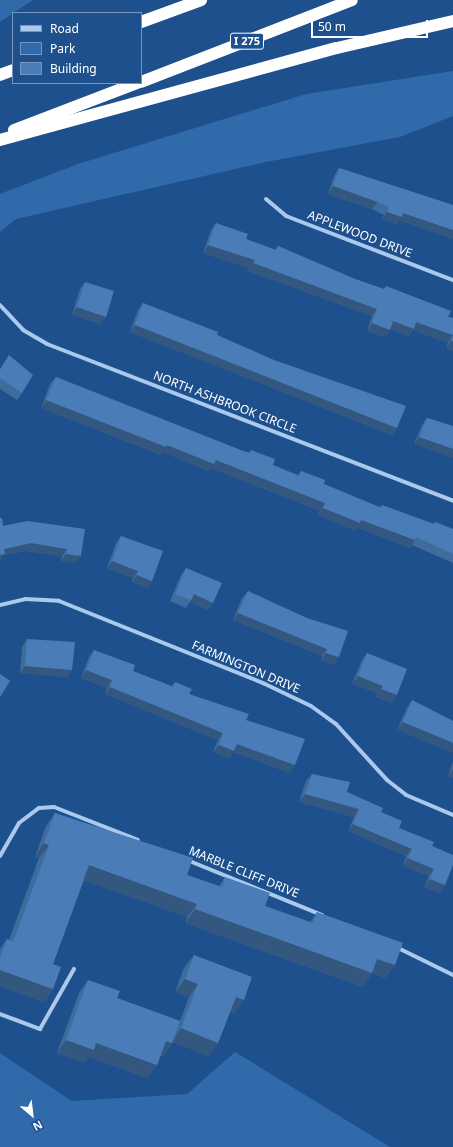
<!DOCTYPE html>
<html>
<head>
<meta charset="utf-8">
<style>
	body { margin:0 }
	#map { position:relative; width:453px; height:1147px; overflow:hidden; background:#1d508d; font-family:"Noto Sans",sans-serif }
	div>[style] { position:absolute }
	.green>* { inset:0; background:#306aab }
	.street>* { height:4px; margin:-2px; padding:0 2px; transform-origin:2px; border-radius:2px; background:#aac9ed }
	.highway>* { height:12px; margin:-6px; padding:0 6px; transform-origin:6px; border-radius:6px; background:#fff }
	.wall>* { inset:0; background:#406b9d }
	.shaded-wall>* { inset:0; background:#345780 }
	.building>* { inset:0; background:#4a7cb7 }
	span { translate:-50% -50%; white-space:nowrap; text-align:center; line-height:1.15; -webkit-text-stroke:3px #1d508d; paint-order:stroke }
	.shield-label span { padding:1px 3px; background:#1d508d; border:1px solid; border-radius:3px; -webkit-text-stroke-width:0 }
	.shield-label { font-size:11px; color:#fff; font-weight:700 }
	.street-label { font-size:12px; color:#fff }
	.legend { position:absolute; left:12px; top:12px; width:130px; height:72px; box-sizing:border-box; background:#1d508d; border:1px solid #7796bb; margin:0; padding:5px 7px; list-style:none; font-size:12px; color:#fff }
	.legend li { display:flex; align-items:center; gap:8px; height:20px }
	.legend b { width:20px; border:1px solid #7796bb }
	.north { position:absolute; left:12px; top:1095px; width:40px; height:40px; -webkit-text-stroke:3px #1d508d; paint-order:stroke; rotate:152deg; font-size:11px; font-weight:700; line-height:16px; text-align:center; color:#fff }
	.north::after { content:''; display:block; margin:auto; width:14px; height:18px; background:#fff; clip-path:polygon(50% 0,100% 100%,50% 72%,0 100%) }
	.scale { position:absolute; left:311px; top:20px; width:117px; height:18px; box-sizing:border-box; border:2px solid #fff; border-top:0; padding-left:5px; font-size:12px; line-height:14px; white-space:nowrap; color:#fff; -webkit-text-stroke:3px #1d508d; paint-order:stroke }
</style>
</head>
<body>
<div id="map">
	<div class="green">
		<div style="clip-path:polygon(0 0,33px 0,0 22px)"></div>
		<div style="clip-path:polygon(453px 71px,453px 116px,400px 137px,266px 162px,16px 219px,0 232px,0 194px,78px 164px,306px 94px)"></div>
		<div style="clip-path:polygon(235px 1052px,390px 1147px,0 1147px,0 1053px,72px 1101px,187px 1094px)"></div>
	</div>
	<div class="street">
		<div style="left:266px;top:199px;width:26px;rotate:40deg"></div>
		<div style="left:286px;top:216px;width:179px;rotate:21deg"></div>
		<div style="left:0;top:305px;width:34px;rotate:47deg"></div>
		<div style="left:23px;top:330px;width:28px;rotate:30deg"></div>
		<div style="left:47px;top:344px;width:435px;rotate:21.1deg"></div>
		<div style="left:0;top:605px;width:26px;rotate:-13deg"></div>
		<div style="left:25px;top:599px;width:34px;rotate:3deg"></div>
		<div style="left:59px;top:601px;width:222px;rotate:21.9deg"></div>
		<div style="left:265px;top:684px;width:51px;rotate:25.6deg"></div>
		<div style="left:311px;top:706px;width:31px;rotate:36deg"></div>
		<div style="left:336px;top:724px;width:76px;rotate:47.7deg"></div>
		<div style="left:387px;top:780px;width:24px;rotate:38deg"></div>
		<div style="left:406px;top:795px;width:51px;rotate:23.1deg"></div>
		<div style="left:0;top:856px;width:38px;rotate:-60deg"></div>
		<div style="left:19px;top:823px;width:25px;rotate:-37deg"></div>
		<div style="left:39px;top:808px;width:15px;rotate:-4deg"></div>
		<div style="left:54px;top:807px;width:90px;rotate:21.4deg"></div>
		<div style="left:187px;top:860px;width:146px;rotate:22.2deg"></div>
		<div style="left:396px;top:947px;width:64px;rotate:26.2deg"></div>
		<div style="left:0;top:1014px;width:43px;rotate:20.6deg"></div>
		<div style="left:40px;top:1029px;width:69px;rotate:-60.5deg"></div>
	</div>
	<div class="highway">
		<div style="left:141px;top:22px;width:64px;rotate:-20.1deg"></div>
		<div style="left:0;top:75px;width:14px;rotate:-21deg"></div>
		<div style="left:141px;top:82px;width:226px;rotate:-21.2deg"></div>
		<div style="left:14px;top:130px;width:132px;rotate:-20.9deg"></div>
		<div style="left:0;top:140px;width:349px;rotate:-15.3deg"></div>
		<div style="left:337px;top:48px;width:119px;rotate:-13.1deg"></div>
	</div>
	<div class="wall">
		<div style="clip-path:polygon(339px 168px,453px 205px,453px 239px,399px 220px,397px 224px,382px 219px,384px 215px,372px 209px,328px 194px,334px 176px)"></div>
		<div style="clip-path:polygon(216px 223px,246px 239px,275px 250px,278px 246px,355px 279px,384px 289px,386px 286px,448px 317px,453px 318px,453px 351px,446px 348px,448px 343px,413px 330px,409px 336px,390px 329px,385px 337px,367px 331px,372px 316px,248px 271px,249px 268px,203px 253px,211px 230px)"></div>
		<div style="clip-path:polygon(85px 282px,101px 324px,72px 315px,80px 289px)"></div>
		<div style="clip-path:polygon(143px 303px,217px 335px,397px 428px,392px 435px,130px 332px,138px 310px)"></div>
		<div style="clip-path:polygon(9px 355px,22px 393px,17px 400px,0 389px,0 369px)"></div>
		<div style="clip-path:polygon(56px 377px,243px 451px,249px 453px,251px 450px,273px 465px,298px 475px,301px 471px,324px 484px,380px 507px,382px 505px,434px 524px,435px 522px,453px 529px,453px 563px,412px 545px,410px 548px,356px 527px,354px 530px,318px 515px,320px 511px,211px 468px,209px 471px,163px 452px,161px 455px,41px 408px,50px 384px)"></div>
		<div style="clip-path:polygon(427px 418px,453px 426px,414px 444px,422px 425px)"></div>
		<div style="clip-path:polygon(3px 526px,85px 529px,75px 563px,61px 561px,62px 556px,26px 551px,4px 555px)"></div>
		<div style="clip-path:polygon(121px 536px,152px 581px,147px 588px,132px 582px,133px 578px,107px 568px,116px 543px)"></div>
		<div style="clip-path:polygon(186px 568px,213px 603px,208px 610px,190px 602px,186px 608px,170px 601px,181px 575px)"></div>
		<div style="clip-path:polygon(248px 591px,339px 657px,334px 665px,321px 660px,322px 656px,233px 620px,242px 598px)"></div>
		<div style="clip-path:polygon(27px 639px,72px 670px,67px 677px,20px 673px,22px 647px)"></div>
		<div style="clip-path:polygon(94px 650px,133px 671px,172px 686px,175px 682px,189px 694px,246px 720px,295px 765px,290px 773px,233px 752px,229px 758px,213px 752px,218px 740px,105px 694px,107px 688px,81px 678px,89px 657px)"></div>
		<div style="clip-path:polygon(367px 653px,392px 703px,376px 697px,378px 693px,352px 684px,362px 660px)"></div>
		<div style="clip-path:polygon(412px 700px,453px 721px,397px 730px,407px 708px)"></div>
		<div style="clip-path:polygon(453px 762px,453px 778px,448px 776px)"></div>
		<div style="clip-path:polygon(312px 774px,347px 792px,381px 812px,399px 828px,432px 846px,445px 885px,440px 893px,424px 887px,429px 876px,403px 866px,406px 856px,348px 831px,354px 817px,299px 802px,306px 781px)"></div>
		<div style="clip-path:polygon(55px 813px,187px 875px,219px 886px,225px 877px,265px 906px,310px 922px,317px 912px,395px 965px,385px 978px,372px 973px,363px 987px,185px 923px,187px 917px,84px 880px,53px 964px,53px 989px,44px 1002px,0 986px,0 949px,7px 939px,9px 940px,39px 858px,35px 857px,46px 826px)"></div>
		<div style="clip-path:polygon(194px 955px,234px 1014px,230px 1012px,218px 1043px,209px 1056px,173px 1042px,163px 1056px,160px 1056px,157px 1065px,147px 1078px,89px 1057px,84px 1063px,57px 1053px,79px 993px,88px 980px,117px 998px,180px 1021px,189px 997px,175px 992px,184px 968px)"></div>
	</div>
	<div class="shaded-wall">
		<div style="clip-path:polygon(333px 186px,378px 202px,372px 209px,328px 194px)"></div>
		<div style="clip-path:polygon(387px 212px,403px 213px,453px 230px,453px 239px,399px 220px,397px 224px,382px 219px)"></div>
		<div style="clip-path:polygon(208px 245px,255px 260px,249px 268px,203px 253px)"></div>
		<div style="clip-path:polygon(253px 263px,377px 309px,372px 316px,248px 271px)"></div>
		<div style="clip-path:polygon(77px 307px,106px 317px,101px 324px,72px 315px)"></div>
		<div style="clip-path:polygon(393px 321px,416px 322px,453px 335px,448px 343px,413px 330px,409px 336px,388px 328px)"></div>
		<div style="clip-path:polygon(372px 323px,390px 330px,385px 337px,367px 331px)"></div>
		<div style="clip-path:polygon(135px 325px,397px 428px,392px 435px,130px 332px)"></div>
		<div style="clip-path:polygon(451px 341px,453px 341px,453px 351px,446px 348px)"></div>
		<div style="clip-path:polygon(46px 400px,167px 445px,216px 460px,325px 503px,320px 511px,211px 468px,209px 471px,163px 452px,161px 455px,41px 408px)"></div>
		<div style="clip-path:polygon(419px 437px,453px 449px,453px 458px,414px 444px)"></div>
		<div style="clip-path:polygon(323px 508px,361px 520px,415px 540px,410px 548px,356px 527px,354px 530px,318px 515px)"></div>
		<div style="clip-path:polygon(31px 543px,67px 549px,62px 556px,26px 551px,4px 555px,0 561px,0 554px,4px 549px)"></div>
		<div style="clip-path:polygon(66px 554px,81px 556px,75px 563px,61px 561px)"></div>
		<div style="clip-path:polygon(112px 561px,138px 571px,133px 578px,107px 568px)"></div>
		<div style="clip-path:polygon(137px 575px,152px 581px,147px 588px,132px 582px)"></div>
		<div style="clip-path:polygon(194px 594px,213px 603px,208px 610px,190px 602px)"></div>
		<div style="clip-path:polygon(238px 613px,327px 649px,322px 656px,233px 620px)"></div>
		<div style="clip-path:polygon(326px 653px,339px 657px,334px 665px,321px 660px)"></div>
		<div style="clip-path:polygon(25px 666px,72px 670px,67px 677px,20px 673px)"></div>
		<div style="clip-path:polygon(86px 670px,112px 680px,107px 688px,81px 678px)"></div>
		<div style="clip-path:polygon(358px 676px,383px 686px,378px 693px,352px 684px)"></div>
		<div style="clip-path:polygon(110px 687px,223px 733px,218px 740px,105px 694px)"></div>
		<div style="clip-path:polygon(381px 689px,397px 695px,392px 703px,376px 697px)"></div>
		<div style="clip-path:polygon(403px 722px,453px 743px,453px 753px,397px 730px)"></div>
		<div style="clip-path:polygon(237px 744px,295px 765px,290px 773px,233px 752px,229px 758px,213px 752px,219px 745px)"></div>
		<div style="clip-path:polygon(453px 769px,453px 778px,448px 776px)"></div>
		<div style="clip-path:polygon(305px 794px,359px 809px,354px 817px,299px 802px)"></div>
		<div style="clip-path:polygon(353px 824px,412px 849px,406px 856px,348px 831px)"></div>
		<div style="clip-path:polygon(44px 843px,49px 845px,39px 858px,35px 857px)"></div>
		<div style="clip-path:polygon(408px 858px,434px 869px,429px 876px,403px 866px)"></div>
		<div style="clip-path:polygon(89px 865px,197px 904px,187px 917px,80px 879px)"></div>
		<div style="clip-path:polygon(430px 879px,445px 885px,440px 893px,424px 887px)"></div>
		<div style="clip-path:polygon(195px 909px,377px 959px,395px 965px,385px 978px,372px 973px,363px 987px,185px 923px)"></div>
		<div style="clip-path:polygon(0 970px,53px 989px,44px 1002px,0 986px)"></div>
		<div style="clip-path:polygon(185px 979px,198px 984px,189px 997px,175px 992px)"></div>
		<div style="clip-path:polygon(236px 997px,244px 1000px,234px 1014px,226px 1011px)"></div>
		<div style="clip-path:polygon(181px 1028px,218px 1043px,209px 1056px,172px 1042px)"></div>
		<div style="clip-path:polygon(66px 1040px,96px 1043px,157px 1065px,147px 1078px,89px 1057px,84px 1063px,57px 1053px)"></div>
		<div style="clip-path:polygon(166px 1041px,172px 1043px,163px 1056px,156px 1054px)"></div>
	</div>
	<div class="building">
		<div style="clip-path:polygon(339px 168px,453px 205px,453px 230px,403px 213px,402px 217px,387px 212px,389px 207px,378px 202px,333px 186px)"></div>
		<div style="clip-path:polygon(216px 223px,248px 234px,246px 239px,276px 250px,278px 246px,355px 279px,384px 289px,386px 286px,451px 311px,448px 317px,453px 318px,453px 335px,416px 322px,414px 329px,393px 321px,390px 330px,372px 323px,377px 309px,253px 263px,255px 260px,208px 245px)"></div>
		<div style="clip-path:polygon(85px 282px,114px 291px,106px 317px,77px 307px)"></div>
		<div style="clip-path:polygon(143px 303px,218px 332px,217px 335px,274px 360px,406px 406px,397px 428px,135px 325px)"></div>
		<div style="clip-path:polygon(453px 336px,453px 341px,451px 341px)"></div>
		<div style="clip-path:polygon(9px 355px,33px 375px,22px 393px,0 378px,0 370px)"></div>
		<div style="clip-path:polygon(56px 377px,243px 451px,250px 453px,251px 450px,275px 459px,273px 465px,299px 476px,301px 471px,325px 480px,324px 484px,381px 508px,382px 505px,434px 524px,435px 522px,453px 529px,453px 554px,416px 537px,415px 540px,361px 520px,360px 523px,323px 508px,325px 503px,216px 460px,214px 464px,167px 445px,166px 447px,46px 400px)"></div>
		<div style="clip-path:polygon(427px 418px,453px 426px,453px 449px,419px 437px)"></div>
		<div style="clip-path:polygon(0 518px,2px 518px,3px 526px,27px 521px,85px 529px,81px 556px,66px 554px,67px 549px,31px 543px,4px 549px,5px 554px,0 555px)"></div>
		<div style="clip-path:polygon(121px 536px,163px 551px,152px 581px,137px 575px,138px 571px,112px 561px)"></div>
		<div style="clip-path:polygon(186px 568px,222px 583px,213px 603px,194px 594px,191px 600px,175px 594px)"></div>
		<div style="clip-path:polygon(248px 591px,307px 618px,348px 631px,339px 657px,326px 653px,327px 649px,238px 613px)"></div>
		<div style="clip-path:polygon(27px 639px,75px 642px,72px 670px,25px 666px)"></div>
		<div style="clip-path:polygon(94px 650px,135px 665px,133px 671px,173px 687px,175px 682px,192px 689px,189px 694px,249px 714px,246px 720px,305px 739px,295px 765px,237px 744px,234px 751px,219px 745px,223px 733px,110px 687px,112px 680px,86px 670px)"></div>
		<div style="clip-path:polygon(367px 653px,407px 669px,397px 695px,381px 689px,383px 686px,358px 676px)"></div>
		<div style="clip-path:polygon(0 674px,10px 681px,0 697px)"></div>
		<div style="clip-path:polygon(412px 700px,453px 721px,453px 743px,403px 722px)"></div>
		<div style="clip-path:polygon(312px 774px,350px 782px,347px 792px,383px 808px,381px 812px,402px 821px,399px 828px,434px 842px,432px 846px,453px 855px,453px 865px,445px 885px,430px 879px,434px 869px,408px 858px,412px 849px,353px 824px,359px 809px,305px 794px)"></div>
		<div style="clip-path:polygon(55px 813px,193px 858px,187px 875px,222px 887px,225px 877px,270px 893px,265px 906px,313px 923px,317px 912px,403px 943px,395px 965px,377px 959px,372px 973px,195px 909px,197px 904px,89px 865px,53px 964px,61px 967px,53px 989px,0 970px,0 958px,7px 939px,13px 942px,49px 845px,44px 843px)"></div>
		<div style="clip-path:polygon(194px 955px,252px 977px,244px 1000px,236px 997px,218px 1043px,181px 1028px,198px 984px,185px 979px)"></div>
		<div style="clip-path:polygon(88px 980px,120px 991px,117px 998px,180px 1021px,172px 1043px,166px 1041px,157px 1065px,96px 1043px,94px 1050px,66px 1040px)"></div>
	</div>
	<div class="shield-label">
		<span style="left:247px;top:41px">I 275</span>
	</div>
	<div class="street-label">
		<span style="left:360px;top:234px;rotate:21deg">APPLEWOOD DRIVE</span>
		<span style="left:225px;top:402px;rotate:21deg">NORTH ASHBROOK CIRCLE</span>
		<span style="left:246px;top:667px;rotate:23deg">FARMINGTON DRIVE</span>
		<span style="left:244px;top:872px;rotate:22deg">MARBLE CLIFF DRIVE</span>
	</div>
	<ul class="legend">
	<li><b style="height:5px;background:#aac9ed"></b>Road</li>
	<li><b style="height:11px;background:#306aab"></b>Park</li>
	<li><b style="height:11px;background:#4a7cb7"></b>Building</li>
	</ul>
	<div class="north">N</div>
	<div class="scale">50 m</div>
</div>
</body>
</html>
